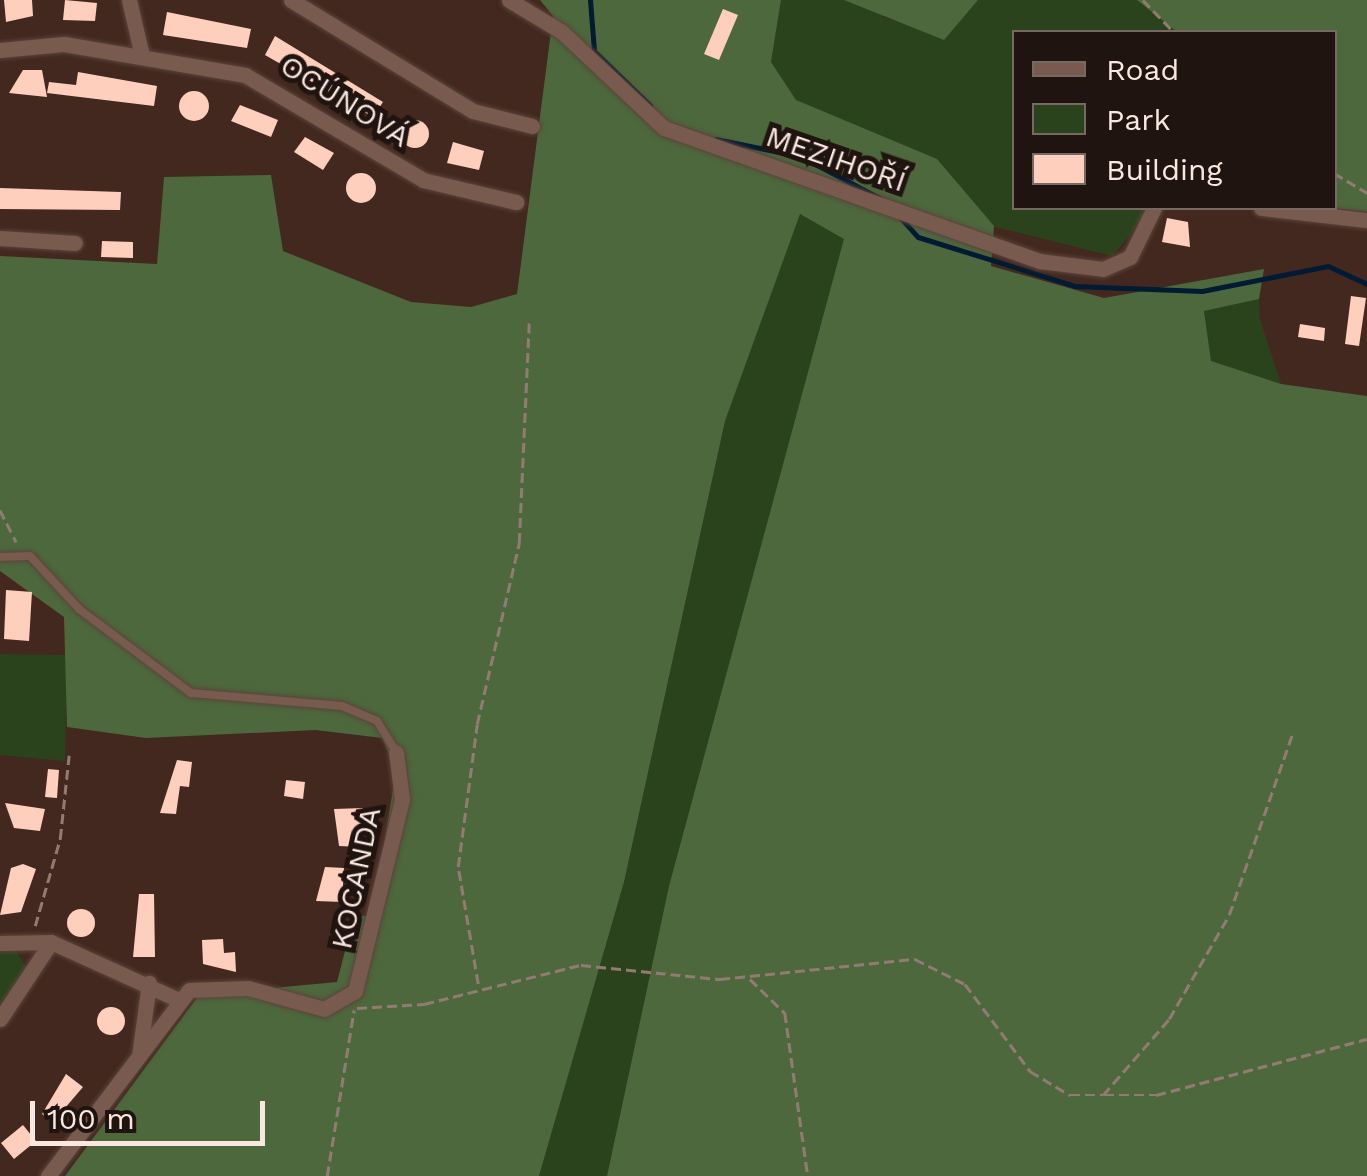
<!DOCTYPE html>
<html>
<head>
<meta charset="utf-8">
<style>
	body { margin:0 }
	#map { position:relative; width:1367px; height:1176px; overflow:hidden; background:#42281e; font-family:"Work Sans",sans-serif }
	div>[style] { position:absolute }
	.green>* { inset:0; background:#2b431c }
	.forest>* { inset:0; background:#4d683d }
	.stream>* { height:5px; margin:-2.5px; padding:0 2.5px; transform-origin:2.5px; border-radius:2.5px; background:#001b33 }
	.building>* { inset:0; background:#ffcfbe }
	.round { border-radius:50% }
	.path>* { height:2.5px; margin-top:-1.25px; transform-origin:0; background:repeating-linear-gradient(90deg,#927b73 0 10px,transparent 0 15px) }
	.roads { filter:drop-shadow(0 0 2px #5a443b) drop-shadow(0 0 2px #5a443b) }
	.service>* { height:8px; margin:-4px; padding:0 4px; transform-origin:4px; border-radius:4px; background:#785a4f }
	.minor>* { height:15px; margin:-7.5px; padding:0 7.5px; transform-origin:7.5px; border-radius:7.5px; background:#785a4f }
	span { translate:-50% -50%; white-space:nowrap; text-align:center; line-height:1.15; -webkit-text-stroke:10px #201410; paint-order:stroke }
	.street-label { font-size:30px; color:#f9e7e0 }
	.legend { position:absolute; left:1012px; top:30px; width:325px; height:180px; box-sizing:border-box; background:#201410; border:2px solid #776863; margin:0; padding:12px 18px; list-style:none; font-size:30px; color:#f9e7e0 }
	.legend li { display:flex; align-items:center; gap:20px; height:50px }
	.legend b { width:50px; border:2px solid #776863 }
	.scale { position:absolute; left:30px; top:1101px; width:235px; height:45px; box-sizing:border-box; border:5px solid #f9e7e0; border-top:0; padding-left:12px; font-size:30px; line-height:35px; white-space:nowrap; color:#f9e7e0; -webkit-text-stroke:8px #201410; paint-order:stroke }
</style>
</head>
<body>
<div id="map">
	<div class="green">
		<div style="clip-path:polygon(781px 0,887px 0,883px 17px,946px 36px,978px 0,1137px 0,1177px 32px,1014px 32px,1014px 208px,1153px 208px,1112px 256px,992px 226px,861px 132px,796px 100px,771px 62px)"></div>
		<div style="clip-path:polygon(799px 214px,845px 238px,669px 886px,607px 1176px,539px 1176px,624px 882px,725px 421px)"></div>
		<div style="clip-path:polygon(1259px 299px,1260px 319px,1281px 384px,1211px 362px,1204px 311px)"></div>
		<div style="clip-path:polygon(0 654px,67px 655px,65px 761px,0 755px)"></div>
		<div style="clip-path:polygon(15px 949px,27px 969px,0 1012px,0 952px)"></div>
	</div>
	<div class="forest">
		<div style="clip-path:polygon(540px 0,781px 0,771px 62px,796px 100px,937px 159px,994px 226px,991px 266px,1104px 298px,1264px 269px,1259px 299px,1204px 311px,1211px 361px,1281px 384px,1367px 396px,1367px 1176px,607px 1176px,669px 886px,844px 239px,800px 214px,725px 421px,624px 882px,539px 1176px,65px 1176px,199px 995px,337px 982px,354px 916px,373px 916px,396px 770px,382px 738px,316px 730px,146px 738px,67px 727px,64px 617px,0 571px,0 256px,157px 264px,164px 177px,271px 175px,283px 251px,411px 302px,471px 307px,517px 294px,553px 16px)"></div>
		<div style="clip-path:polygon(844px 0,978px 0,944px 40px)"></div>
		<div style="clip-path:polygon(1137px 0,1367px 0,1367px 212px,1332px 208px,1334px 32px,1177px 32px)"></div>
	</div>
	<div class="stream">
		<div style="left:590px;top:0;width:51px;rotate:85.5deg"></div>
		<div style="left:594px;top:51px;width:78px;rotate:44deg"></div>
		<div style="left:716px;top:139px;width:88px;rotate:11.8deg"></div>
		<div style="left:802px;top:157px;width:104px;rotate:28deg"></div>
		<div style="left:899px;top:216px;width:28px;rotate:48deg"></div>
		<div style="left:918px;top:237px;width:164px;rotate:17.3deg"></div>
		<div style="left:1075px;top:286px;width:127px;rotate:2.3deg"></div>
		<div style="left:1202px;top:291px;width:128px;rotate:-11.2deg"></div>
		<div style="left:1328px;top:266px;width:43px;rotate:24.8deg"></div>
	</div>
	<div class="building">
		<div style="clip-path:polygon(4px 0,32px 0,33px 16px,6px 22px)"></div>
		<div style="clip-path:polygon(65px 0,97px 3px,95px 21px,63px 20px)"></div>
		<div style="clip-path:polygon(723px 9px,738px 15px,719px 60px,704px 54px)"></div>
		<div style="clip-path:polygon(167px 12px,251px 29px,247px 48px,163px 35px)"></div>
		<div style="clip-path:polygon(275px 36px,383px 102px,373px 117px,265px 55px)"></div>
		<div style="clip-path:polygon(23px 70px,42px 70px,47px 97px,9px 93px)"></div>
		<div style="clip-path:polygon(78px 72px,157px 86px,154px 106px,47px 93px,49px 82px,76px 85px)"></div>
		<div class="round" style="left:179px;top:91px;width:30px;height:30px"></div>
		<div style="clip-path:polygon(240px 105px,278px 120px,271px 137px,231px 121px)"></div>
		<div class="round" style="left:401px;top:120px;width:28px;height:28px"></div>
		<div style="clip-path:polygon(305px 137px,334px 153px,323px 170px,294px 152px)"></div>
		<div style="clip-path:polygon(453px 142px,484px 151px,479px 170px,447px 163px)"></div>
		<div class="round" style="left:346px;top:173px;width:30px;height:30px"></div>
		<div style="clip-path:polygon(0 188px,121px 192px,120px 210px,0 209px)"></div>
		<div style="clip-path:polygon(1167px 218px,1188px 222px,1190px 247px,1162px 242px)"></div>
		<div style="clip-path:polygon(102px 241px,133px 242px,133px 258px,101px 257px)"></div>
		<div style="clip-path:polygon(1351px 296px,1366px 298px,1359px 346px,1345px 344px)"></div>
		<div style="clip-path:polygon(1300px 324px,1325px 328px,1324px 341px,1298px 337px)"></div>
		<div style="clip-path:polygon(6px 590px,32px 592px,29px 641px,4px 639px)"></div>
		<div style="clip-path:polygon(177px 760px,192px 762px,189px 787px,180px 786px,176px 814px,160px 813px)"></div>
		<div style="clip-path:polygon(48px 769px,59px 770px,57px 798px,45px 797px)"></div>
		<div style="clip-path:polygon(286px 780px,305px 782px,303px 799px,284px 796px)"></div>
		<div style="clip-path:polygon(5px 803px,45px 809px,40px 831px,14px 828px)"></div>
		<div style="clip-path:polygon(363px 808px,360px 847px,339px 846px,334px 809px)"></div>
		<div style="clip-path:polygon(23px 864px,36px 869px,21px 912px,0 915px,11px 868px)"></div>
		<div style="clip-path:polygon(325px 867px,344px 868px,342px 902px,316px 901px)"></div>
		<div style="clip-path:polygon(139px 894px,154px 894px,155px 957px,133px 957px)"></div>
		<div class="round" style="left:67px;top:909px;width:28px;height:28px"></div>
		<div style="clip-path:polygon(223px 939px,224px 953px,235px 952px,236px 972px,203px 964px,202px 940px)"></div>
		<div class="round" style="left:97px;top:1007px;width:28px;height:28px"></div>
		<div style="clip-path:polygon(66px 1074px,83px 1087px,53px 1122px,42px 1114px)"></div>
		<div style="clip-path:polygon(23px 1125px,36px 1141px,14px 1159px,1px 1143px)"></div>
	</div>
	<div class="path">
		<div style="left:1143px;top:0;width:45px;rotate:45.9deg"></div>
		<div style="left:1334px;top:173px;width:39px;rotate:31deg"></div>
		<div style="left:0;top:510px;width:36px;rotate:63deg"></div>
		<div style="left:35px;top:926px;width:91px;rotate:-74deg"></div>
		<div style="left:60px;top:839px;width:84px;rotate:-83.9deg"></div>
		<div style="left:750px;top:979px;width:49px;rotate:44.2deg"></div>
		<div style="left:785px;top:1013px;width:165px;rotate:82deg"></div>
		<div style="left:478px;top:984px;width:119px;rotate:-99.7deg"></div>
		<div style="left:458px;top:867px;width:144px;rotate:-82.4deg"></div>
		<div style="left:477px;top:724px;width:186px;rotate:-76.9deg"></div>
		<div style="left:519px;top:543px;width:221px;rotate:-87.4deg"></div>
		<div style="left:357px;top:1008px;width:67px;rotate:-3.4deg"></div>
		<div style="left:424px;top:1004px;width:162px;rotate:-14deg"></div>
		<div style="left:581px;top:965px;width:140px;rotate:5.8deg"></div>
		<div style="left:720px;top:979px;width:196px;rotate:-5.9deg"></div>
		<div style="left:915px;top:959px;width:56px;rotate:26.6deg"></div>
		<div style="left:965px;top:984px;width:109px;rotate:53.2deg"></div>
		<div style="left:1030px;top:1071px;width:47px;rotate:31deg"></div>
		<div style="left:1070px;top:1095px;width:33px"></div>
		<div style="left:1103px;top:1095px;width:101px;rotate:-49deg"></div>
		<div style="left:1169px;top:1019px;width:120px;rotate:-60deg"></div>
		<div style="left:1229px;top:915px;width:191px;rotate:-70.7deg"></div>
		<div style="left:1104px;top:1095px;width:52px"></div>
		<div style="left:1156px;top:1095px;width:218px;rotate:-14.9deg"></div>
		<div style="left:327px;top:1176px;width:168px;rotate:-80.8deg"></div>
	</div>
	<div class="roads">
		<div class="service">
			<div style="left:0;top:557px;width:30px;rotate:-2deg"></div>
			<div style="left:30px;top:556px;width:72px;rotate:47.2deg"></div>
			<div style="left:79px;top:609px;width:140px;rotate:36.9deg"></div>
			<div style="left:191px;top:693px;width:152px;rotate:4.9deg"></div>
			<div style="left:342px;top:706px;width:38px;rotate:23deg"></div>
			<div style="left:377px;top:721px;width:36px;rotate:58deg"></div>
		</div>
		<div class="minor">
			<div style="left:129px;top:0;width:57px;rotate:76.9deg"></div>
			<div style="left:291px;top:0;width:213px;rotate:31.4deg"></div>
			<div style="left:473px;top:111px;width:61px;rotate:14.3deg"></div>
			<div style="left:509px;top:0;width:62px;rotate:31.1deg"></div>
			<div style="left:562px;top:32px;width:140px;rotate:43.3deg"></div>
			<div style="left:664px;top:128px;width:398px;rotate:19.5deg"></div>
			<div style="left:1039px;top:261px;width:64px;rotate:7.1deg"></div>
			<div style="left:1103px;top:269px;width:30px;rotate:-24deg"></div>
			<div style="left:1130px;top:257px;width:55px;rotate:-63.9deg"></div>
			<div style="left:0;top:50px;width:64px;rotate:-5.4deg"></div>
			<div style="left:64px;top:44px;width:184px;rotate:9.7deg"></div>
			<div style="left:245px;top:75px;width:207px;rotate:30.5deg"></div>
			<div style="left:423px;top:180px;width:96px;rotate:13.3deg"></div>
			<div style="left:1261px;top:208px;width:107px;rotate:6.5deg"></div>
			<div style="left:0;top:238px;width:75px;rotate:3.8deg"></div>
			<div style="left:0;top:943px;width:51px;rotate:-1.1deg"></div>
			<div style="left:51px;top:942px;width:141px;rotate:24.4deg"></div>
			<div style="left:0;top:1019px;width:92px;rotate:-56.5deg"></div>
			<div style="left:139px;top:1056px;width:74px;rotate:-82.2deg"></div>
			<div style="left:48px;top:1176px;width:233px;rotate:-52.8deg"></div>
			<div style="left:189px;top:990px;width:59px;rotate:-1.9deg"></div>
			<div style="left:248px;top:988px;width:79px;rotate:15.4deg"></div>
			<div style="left:324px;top:1009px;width:36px;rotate:-30deg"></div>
			<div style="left:355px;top:991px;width:198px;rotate:-76.2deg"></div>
			<div style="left:402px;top:799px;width:47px;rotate:-97.3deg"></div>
		</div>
	</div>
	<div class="street-label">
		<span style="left:345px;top:101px;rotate:32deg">OCÚNOVÁ</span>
		<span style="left:836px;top:159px;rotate:19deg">MEZIHOŘÍ</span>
		<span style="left:356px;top:878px;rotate:-78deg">KOCANDA</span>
	</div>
	<ul class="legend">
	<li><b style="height:12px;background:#785a4f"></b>Road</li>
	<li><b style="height:28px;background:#2b431c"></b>Park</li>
	<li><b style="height:28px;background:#ffcfbe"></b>Building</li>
	</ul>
	<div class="scale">100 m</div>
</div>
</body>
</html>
